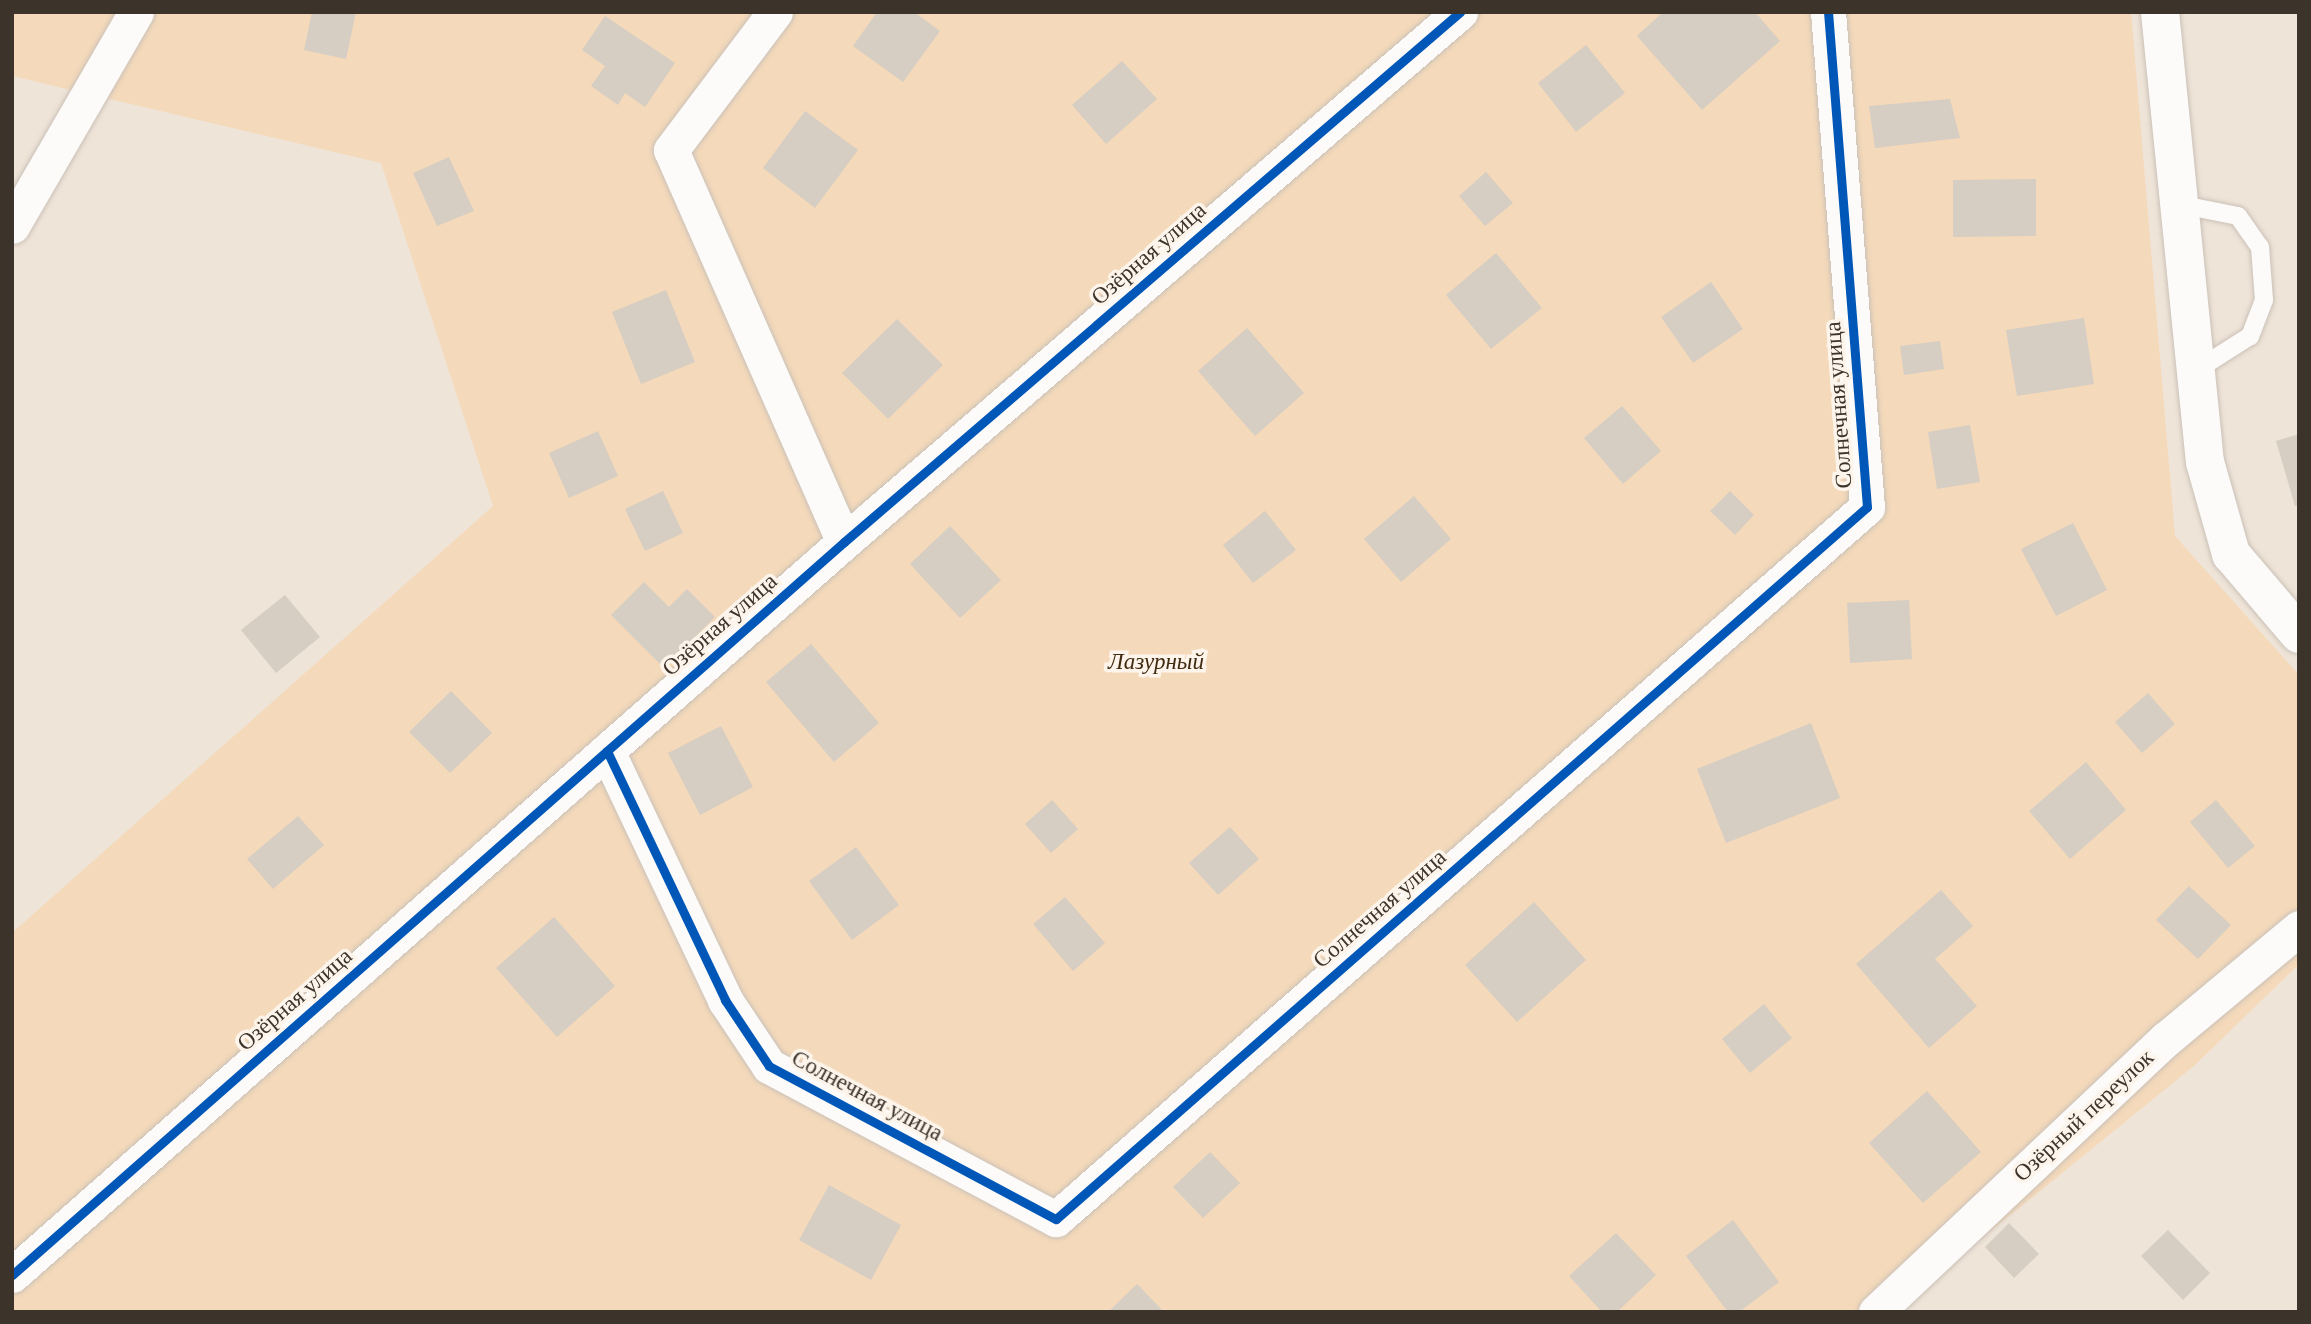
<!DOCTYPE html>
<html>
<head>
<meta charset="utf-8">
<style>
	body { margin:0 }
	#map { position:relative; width:2311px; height:1324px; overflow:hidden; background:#efe4d8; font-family:Georgia,serif }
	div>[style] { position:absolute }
	.green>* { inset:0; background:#f4d9ba }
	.building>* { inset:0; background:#d6cdc3 }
	.roads { filter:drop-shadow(0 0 2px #cac1b8) drop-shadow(0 0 2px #cac1b8) }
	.service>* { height:18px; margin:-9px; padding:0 9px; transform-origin:9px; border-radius:9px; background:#fdfbf9 }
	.minor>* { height:35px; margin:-17.5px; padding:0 17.5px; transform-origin:17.5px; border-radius:17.5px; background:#fdfbf9 }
	.tertiary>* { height:38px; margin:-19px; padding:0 19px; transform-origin:19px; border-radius:19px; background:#fdfbf9 }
	.cycleway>* { height:9px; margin:-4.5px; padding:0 4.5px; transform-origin:4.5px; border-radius:4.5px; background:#0057b8 }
	span { translate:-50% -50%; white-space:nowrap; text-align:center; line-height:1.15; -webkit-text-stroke:7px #fdf5eb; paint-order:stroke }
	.street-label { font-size:23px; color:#3c342b }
	.park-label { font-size:23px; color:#412c12; font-style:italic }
	.frame { position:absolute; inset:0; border:14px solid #3c342b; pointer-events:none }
</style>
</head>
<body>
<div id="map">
	<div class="green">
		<div style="clip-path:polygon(12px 12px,2131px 12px,2175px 536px,2299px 675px,2299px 964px,2195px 1065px,1891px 1312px,12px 1312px,12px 933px,493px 506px,381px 163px,12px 76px)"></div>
	</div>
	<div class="building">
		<div style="clip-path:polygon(312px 12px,356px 12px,346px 59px,304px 50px)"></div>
		<div style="clip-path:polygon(877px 12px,914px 12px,940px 31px,903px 82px,853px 46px)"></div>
		<div style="clip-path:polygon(1663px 12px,1755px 12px,1780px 41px,1702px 110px,1637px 36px)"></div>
		<div style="clip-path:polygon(605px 16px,675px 63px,645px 107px,625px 93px,618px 105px,591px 86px,605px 66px,582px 50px)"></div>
		<div style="clip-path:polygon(1586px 45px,1625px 93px,1576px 132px,1538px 83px)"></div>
		<div style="clip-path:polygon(1122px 61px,1157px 99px,1106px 144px,1072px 105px)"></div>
		<div style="clip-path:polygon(1950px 99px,1960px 138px,1875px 148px,1869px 106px)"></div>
		<div style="clip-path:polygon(805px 111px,858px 150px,815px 208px,763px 168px)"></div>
		<div style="clip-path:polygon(449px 157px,474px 211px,437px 226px,413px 173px)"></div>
		<div style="clip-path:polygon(1486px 172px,1513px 203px,1485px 226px,1459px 196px)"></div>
		<div style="clip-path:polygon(2036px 179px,2036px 236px,1953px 237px,1953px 180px)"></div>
		<div style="clip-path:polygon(1496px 253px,1542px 308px,1491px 349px,1446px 295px)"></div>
		<div style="clip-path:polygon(1711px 282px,1743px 329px,1693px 363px,1661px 317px)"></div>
		<div style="clip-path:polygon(666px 290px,695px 362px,641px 384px,612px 312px)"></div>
		<div style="clip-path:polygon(2084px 318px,2094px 384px,2017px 396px,2006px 330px)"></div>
		<div style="clip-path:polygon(897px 319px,943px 365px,888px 419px,842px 373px)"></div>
		<div style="clip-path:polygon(1247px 328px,1304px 393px,1255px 436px,1198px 371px)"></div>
		<div style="clip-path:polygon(1940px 341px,1944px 369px,1904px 375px,1900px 346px)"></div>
		<div style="clip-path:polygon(1622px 406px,1661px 451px,1623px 484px,1584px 438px)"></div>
		<div style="clip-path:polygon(1970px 425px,1980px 482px,1937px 489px,1928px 432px)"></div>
		<div style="clip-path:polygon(598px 431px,618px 476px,569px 498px,549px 453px)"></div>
		<div style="clip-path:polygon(2299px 434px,2299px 505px,2295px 506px,2276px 441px)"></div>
		<div style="clip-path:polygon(663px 491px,683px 533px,645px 551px,625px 509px)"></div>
		<div style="clip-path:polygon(1730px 491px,1754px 515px,1735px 535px,1710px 511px)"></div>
		<div style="clip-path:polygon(1414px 496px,1451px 539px,1401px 582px,1364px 539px)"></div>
		<div style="clip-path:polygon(1265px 511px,1296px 550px,1253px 583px,1223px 545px)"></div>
		<div style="clip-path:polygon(2073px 523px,2107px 590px,2056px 616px,2021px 549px)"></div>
		<div style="clip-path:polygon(950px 526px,1001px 580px,960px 618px,910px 564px)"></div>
		<div style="clip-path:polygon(644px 582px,669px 607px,687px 589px,715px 617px,664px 668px,611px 615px)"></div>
		<div style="clip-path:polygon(285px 595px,320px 637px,276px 673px,241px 630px)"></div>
		<div style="clip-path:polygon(1909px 600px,1912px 659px,1850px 663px,1847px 603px)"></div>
		<div style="clip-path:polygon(811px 644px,879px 723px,834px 762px,766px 682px)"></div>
		<div style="clip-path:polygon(451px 691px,492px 733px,450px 773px,409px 732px)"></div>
		<div style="clip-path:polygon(2148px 693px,2175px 724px,2142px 753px,2115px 722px)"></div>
		<div style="clip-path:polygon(1811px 723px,1840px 798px,1726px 843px,1697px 769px)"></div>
		<div style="clip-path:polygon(721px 726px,753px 787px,700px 815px,668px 753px)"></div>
		<div style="clip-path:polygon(2086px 762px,2126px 810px,2070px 859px,2029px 811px)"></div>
		<div style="clip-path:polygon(1052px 800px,1078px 829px,1051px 853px,1025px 824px)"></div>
		<div style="clip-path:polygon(2216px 800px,2255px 846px,2228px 868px,2190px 822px)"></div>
		<div style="clip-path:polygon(298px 816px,324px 845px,273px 889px,247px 859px)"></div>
		<div style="clip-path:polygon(1230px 827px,1259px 859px,1218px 895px,1189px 863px)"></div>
		<div style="clip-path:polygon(856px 847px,899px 905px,852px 940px,809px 881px)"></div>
		<div style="clip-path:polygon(2189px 886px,2231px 925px,2198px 959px,2156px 920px)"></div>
		<div style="clip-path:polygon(1941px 890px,1973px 926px,1935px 959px,1977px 1006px,1929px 1048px,1856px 964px)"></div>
		<div style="clip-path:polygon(1065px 897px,1105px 943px,1073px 971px,1033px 924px)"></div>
		<div style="clip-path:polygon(1534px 902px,1586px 960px,1517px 1022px,1465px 965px)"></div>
		<div style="clip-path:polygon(554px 917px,615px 986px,557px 1037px,496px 968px)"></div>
		<div style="clip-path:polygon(1764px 1004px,1792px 1038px,1750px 1073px,1722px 1039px)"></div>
		<div style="clip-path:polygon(1927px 1091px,1981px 1152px,1923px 1203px,1869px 1143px)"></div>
		<div style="clip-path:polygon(1210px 1152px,1240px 1183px,1203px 1218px,1173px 1187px)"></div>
		<div style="clip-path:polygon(829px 1185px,901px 1225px,871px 1280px,799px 1240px)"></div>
		<div style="clip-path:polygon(1733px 1220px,1779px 1282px,1739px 1312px,1728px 1312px,1686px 1256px)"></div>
		<div style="clip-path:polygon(2009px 1223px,2039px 1254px,2014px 1278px,1985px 1247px)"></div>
		<div style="clip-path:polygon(2168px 1230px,2210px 1273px,2183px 1300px,2141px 1256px)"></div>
		<div style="clip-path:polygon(1616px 1233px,1656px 1275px,1617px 1312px,1602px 1312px,1569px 1276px)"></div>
		<div style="clip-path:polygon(1137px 1284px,1164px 1312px,1108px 1312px)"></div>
	</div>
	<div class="roads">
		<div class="service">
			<div style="left:2178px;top:204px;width:61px;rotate:11.3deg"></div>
			<div style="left:2238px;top:216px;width:38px;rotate:55deg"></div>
			<div style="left:2260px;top:247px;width:53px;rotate:85.7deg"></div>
			<div style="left:2264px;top:300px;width:39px;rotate:111deg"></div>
			<div style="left:2250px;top:336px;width:65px;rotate:147.5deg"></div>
		</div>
		<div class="minor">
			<div style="left:775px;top:12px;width:173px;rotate:127deg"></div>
			<div style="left:671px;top:150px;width:428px;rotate:66.2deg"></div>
			<div style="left:12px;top:226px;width:247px;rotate:-59.9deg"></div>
			<div style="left:607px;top:751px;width:276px;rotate:64.6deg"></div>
			<div style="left:725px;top:1000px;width:79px;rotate:56.3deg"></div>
			<div style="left:769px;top:1066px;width:325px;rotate:28.1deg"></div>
			<div style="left:1056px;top:1219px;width:1079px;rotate:-41.28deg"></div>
			<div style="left:1867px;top:507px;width:497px;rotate:-94.5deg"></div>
			<div style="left:12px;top:1275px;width:1109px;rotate:-41.38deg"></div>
			<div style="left:844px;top:542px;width:813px;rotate:-40.71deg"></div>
			<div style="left:1876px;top:1312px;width:398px;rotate:-43.3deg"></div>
			<div style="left:2166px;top:1039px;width:173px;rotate:-39.8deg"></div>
		</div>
		<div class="tertiary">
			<div style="left:2160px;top:12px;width:452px;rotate:84.3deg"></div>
			<div style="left:2205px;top:462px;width:96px;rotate:74.2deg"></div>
			<div style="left:2231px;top:554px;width:105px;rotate:49.6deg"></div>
		</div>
	</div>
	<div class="cycleway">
		<div style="left:607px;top:751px;width:276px;rotate:64.6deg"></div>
		<div style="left:725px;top:1000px;width:79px;rotate:56.3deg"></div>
		<div style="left:769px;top:1066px;width:325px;rotate:28.1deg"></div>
		<div style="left:1056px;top:1219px;width:1079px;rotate:-41.28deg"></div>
		<div style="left:1867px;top:507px;width:497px;rotate:-94.5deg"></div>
		<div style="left:12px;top:1275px;width:1109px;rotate:-41.38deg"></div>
		<div style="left:844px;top:542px;width:813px;rotate:-40.71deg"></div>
	</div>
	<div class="street-label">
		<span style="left:1149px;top:254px;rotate:-41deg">Озёрная улица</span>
		<span style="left:1839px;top:405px;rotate:-94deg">Солнечная улица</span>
		<span style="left:720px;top:625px;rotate:-41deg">Озёрная улица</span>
		<span style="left:1380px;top:909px;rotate:-41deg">Солнечная улица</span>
		<span style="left:295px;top:1000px;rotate:-41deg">Озёрная улица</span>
		<span style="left:867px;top:1096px;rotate:28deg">Солнечная улица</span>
		<span style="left:2084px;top:1116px;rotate:-43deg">Озёрный переулок</span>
	</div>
	<div class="park-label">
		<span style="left:1156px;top:662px">Лазурный</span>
	</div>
	<div class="frame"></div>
</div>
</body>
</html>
